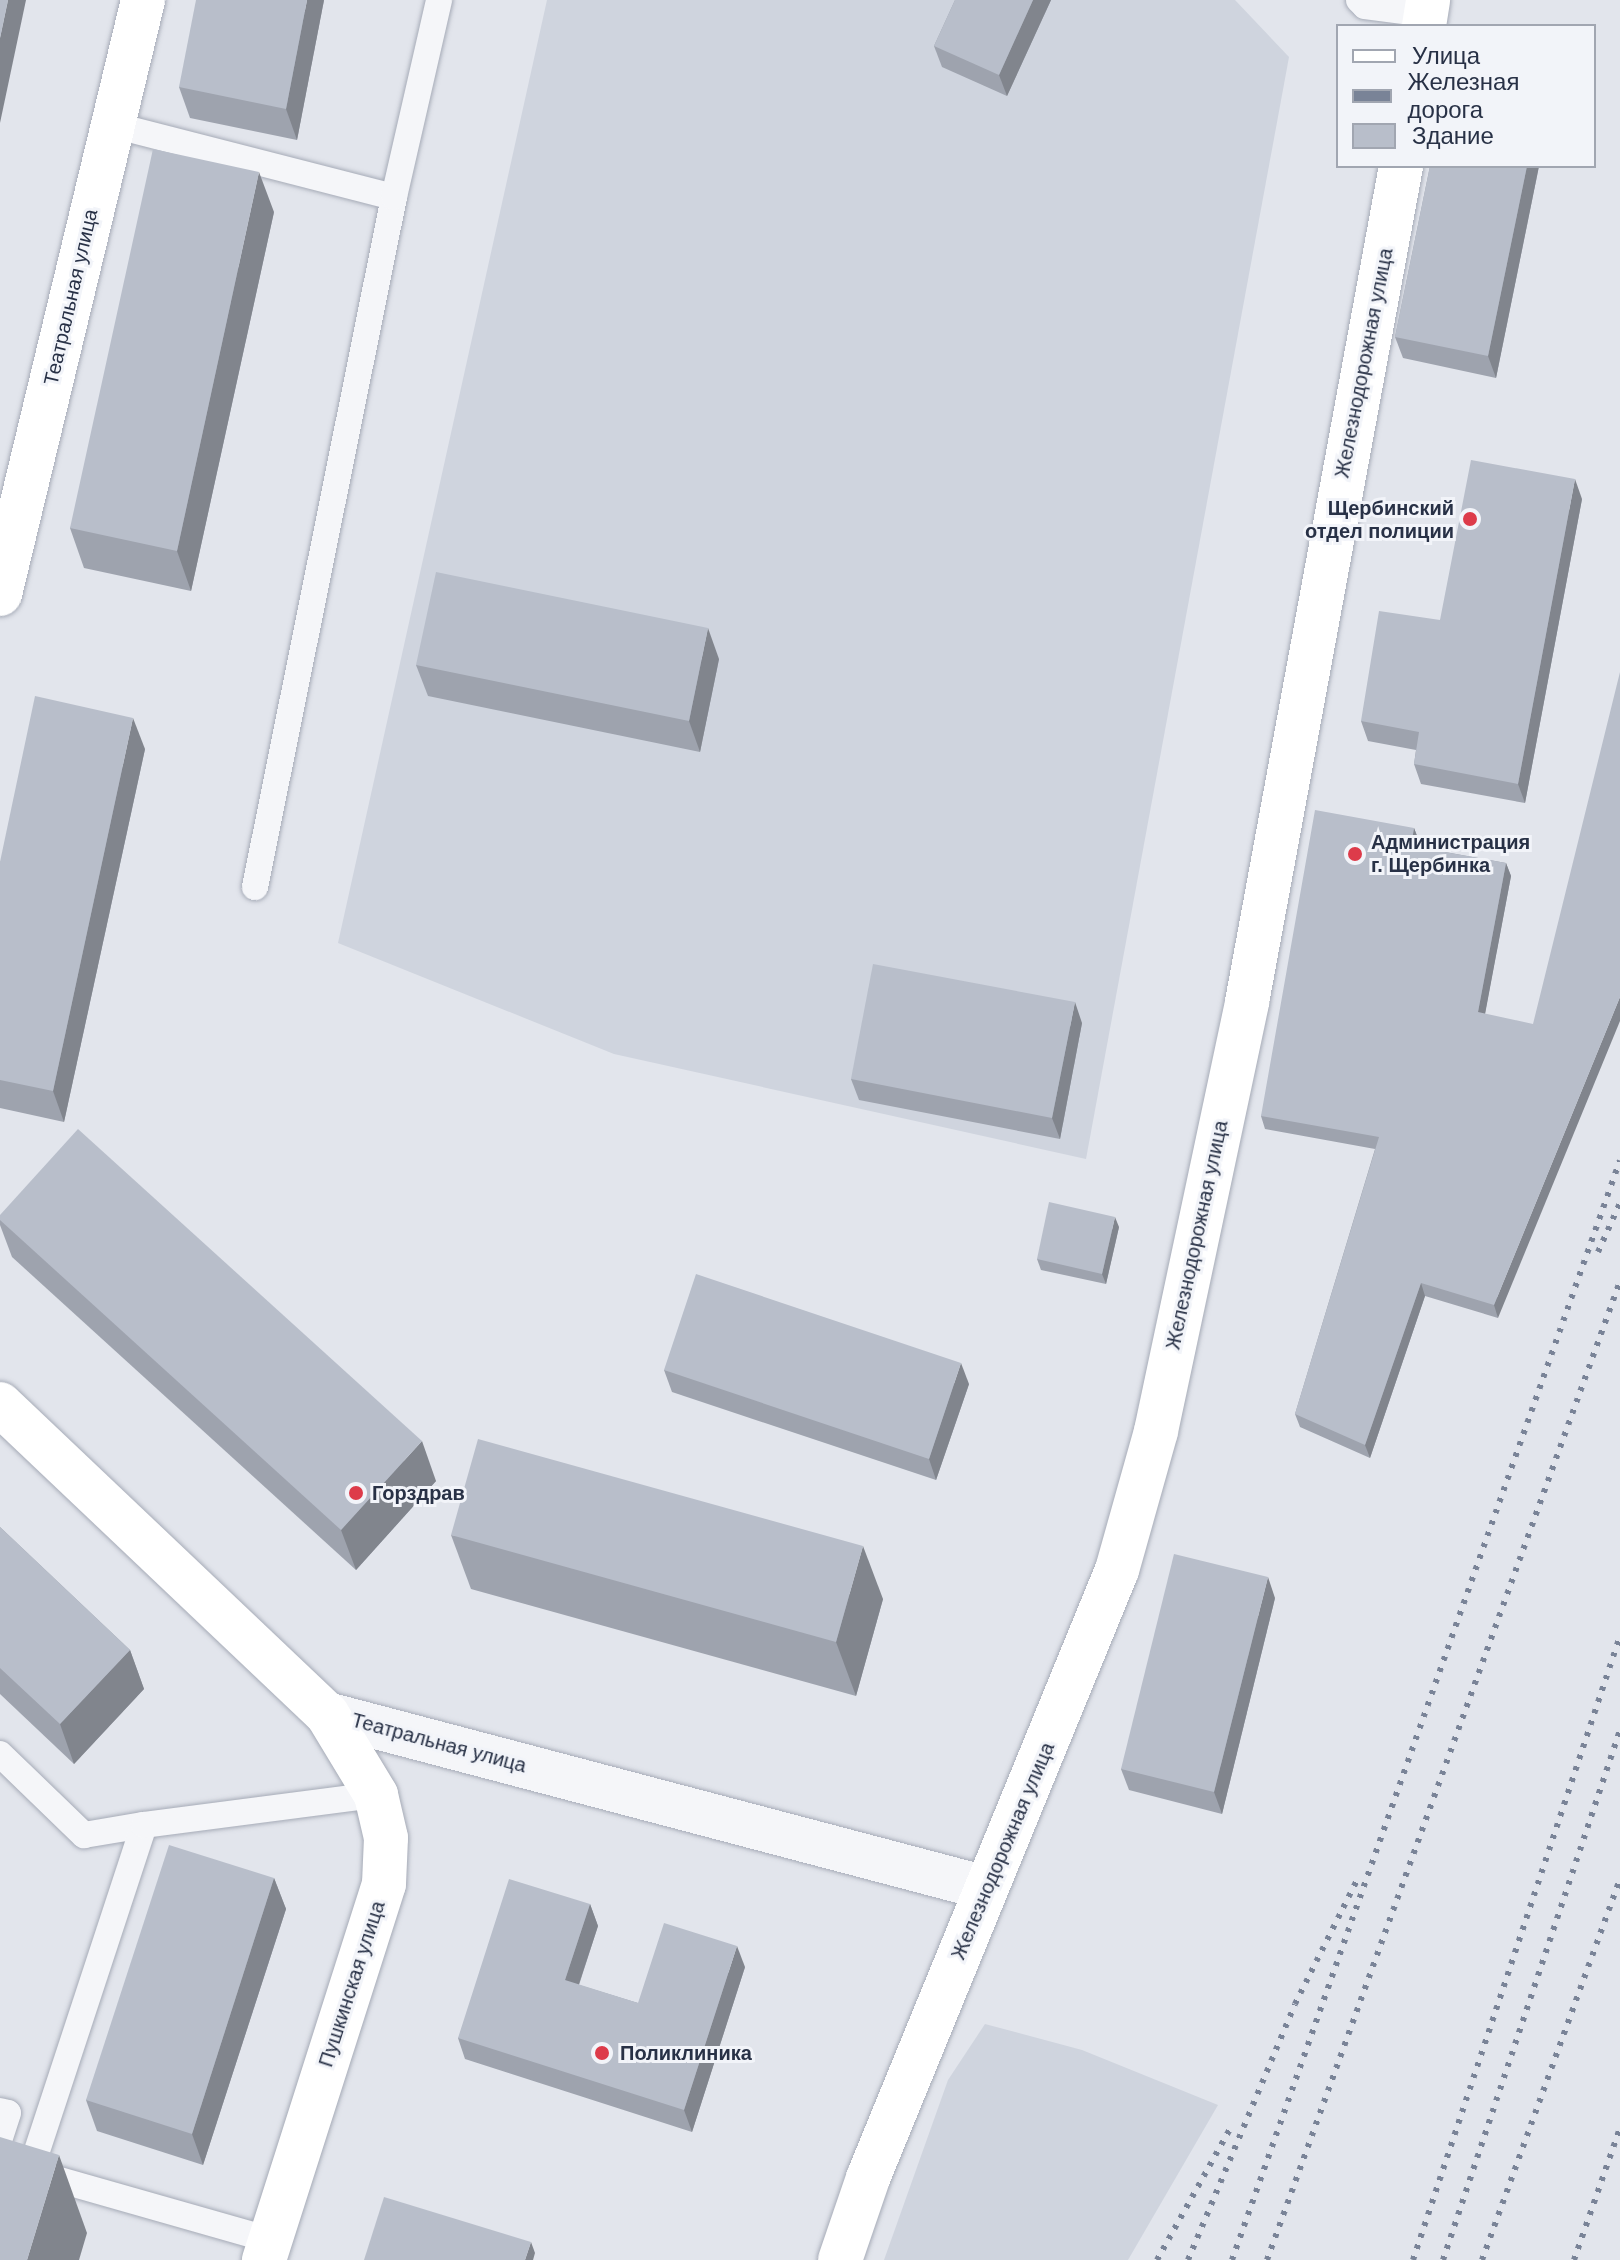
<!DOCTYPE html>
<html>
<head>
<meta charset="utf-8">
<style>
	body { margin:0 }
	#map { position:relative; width:1620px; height:2260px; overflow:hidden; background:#e2e5ec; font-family:Arial,sans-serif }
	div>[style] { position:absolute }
	.built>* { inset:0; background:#cfd4de }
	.roads { filter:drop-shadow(0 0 2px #a6abb7) drop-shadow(0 0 2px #a6abb7) }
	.lane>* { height:26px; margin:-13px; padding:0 13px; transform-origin:13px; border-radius:13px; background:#f5f6f9 }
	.street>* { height:44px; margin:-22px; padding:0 22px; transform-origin:22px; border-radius:22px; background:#f5f6f9 }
	.secondary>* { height:44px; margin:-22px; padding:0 22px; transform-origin:22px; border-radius:22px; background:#fff }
	.rail>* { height:6px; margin-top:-3px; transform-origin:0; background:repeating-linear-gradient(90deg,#798397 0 4px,transparent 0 12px) }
	.wall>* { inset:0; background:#9ea3ae }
	.shaded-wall>* { inset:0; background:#81858d }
	.building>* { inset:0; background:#b8beca }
	.dots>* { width:22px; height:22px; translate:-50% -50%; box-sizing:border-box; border:4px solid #f2f4f9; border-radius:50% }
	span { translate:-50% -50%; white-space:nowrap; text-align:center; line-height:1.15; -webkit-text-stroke:6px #f2f4f9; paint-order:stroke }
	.street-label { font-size:20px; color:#283146 }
	.poi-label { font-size:20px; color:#283146; font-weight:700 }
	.right { translate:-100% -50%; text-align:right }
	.left { translate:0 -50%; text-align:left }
	.legend { position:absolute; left:1336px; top:24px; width:260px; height:144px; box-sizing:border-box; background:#f2f4f9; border:2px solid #a1a6b1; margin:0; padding:10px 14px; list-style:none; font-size:24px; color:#283146 }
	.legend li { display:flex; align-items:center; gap:16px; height:40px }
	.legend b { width:40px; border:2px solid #a1a6b1 }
</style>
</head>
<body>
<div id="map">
	<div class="built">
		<div style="clip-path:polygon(547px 0,1235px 0,1289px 57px,1086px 1159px,614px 1054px,338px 943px)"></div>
		<div style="clip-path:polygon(985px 2024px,1082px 2050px,1218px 2105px,1128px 2260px,884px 2260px,948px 2080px)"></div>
	</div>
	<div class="roads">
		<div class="lane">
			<div style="left:1359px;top:0;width:8px;rotate:45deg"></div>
			<div style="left:1365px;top:6px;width:62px;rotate:7.5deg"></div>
			<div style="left:113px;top:125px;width:290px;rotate:14.4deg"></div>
			<div style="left:394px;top:197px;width:704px;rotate:101.39deg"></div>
			<div style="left:394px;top:197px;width:202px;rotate:-77.1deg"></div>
			<div style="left:0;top:1754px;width:117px;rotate:44deg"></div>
			<div style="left:84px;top:1835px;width:61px;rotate:-9.5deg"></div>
			<div style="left:0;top:2111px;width:8px;rotate:14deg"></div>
			<div style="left:8px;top:2113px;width:26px;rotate:108deg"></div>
			<div style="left:0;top:2163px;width:281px;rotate:15.9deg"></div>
			<div style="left:30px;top:2172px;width:365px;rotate:-71.8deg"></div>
			<div style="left:144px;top:1825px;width:234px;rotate:-7.4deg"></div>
		</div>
		<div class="street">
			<div style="left:327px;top:1714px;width:682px;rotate:14.79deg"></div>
		</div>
		<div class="secondary">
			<div style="left:1424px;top:26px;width:26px;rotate:-81deg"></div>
			<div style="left:0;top:594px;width:611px;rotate:-76.46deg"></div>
			<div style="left:0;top:1404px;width:451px;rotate:43.5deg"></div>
			<div style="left:327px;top:1714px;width:95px;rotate:58.8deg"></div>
			<div style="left:376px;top:1795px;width:44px;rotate:76.9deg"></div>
			<div style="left:386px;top:1838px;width:46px;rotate:92.5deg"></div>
			<div style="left:384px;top:1884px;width:395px;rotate:107.7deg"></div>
			<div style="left:840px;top:2260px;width:87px;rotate:-71.1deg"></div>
			<div style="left:868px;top:2178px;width:657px;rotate:-67.73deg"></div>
			<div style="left:1117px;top:1570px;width:144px;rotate:-74.3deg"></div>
			<div style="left:1156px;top:1431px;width:439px;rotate:-78deg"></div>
			<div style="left:1247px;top:1002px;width:850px;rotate:-79.56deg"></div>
		</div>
	</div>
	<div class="rail">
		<div style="left:1598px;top:1252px;width:54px;rotate:-65.8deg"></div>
		<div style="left:1157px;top:2260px;width:152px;rotate:-60.9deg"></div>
		<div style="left:1188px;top:2260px;width:277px;rotate:-67.3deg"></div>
		<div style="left:1295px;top:2004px;width:139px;rotate:-63.4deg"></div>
		<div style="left:1232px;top:2260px;width:1166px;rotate:-70.57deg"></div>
		<div style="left:1267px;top:2260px;width:1041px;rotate:-70.17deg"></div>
		<div style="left:1413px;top:2260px;width:657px;rotate:-71.65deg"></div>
		<div style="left:1443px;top:2260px;width:559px;rotate:-71.53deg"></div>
		<div style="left:1482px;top:2260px;width:405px;rotate:-70.1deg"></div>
		<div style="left:1574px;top:2260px;width:140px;rotate:-70.8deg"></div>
	</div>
	<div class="wall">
		<div style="clip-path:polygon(324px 0,297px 140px,190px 118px,179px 87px)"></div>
		<div style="clip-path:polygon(955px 0,1051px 0,1007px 96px,942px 67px,934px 46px)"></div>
		<div style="clip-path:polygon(1430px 166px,1539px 166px,1496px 378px,1403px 358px,1395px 337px)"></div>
		<div style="clip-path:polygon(274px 212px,191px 591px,84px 568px,70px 528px)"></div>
		<div style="clip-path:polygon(1582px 499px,1525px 803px,1421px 784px,1414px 764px,1416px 750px,1368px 741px,1361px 721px,1440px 620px)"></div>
		<div style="clip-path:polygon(719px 659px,700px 752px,428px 696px,416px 665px)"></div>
		<div style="clip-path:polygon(145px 749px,64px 1122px,0 1108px,0 862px)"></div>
		<div style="clip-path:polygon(1414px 828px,1419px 841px,1418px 847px,1506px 863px,1511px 876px,1485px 1013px,1498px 1318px,1425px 1296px,1370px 1458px,1300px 1427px,1295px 1414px,1375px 1149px,1265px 1129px,1261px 1116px)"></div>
		<div style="clip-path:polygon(1082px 1023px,1060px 1139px,859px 1100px,851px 1079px)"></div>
		<div style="clip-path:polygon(0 1215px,436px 1481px,356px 1570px,12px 1257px,0 1225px)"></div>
		<div style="clip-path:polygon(1119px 1227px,1106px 1284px,1041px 1270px,1037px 1259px)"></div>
		<div style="clip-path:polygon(664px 1370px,969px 1384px,936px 1480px,672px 1392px)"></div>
		<div style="clip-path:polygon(0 1527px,130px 1650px,144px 1689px,74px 1764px,0 1694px)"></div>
		<div style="clip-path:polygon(451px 1535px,883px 1599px,856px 1696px,471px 1589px)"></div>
		<div style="clip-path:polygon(1275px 1598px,1222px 1814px,1129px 1790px,1121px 1769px)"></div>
		<div style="clip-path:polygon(274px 1878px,286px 1909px,203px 2165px,97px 2131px,86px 2100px)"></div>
		<div style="clip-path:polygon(590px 1904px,598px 1926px,579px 1985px,638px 2003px,745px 1967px,692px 2132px,465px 2059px,458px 2038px)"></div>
	</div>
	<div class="shaded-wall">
		<div style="clip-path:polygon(8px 0,26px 0,0 123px,0 38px)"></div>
		<div style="clip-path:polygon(307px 0,324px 0,297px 140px,286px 109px)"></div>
		<div style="clip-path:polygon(1033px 0,1051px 0,1007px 96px,999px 75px)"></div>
		<div style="clip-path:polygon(1527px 166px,1539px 166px,1496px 378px,1488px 356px)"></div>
		<div style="clip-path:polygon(259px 172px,274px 212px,191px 591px,177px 551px)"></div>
		<div style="clip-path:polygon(1575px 479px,1582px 499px,1525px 803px,1518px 784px)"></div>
		<div style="clip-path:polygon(708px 628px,719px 659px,700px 752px,689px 721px)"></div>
		<div style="clip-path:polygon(133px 718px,145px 749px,64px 1122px,53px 1091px)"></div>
		<div style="clip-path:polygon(1414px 828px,1419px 841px,1416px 859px,1411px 846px)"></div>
		<div style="clip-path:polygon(1506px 863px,1511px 876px,1483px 1025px,1478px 1012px)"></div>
		<div style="clip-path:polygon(1620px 997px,1620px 1021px,1498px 1318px,1494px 1305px)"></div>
		<div style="clip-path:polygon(1075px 1002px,1082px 1023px,1060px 1139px,1052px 1118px)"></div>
		<div style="clip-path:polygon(1115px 1217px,1119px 1227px,1106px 1284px,1102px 1274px)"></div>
		<div style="clip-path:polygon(1421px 1283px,1425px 1296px,1370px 1458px,1365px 1445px)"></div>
		<div style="clip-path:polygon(961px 1363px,969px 1384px,936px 1480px,929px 1459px)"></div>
		<div style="clip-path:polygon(422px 1441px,436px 1481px,356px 1570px,341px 1530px)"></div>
		<div style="clip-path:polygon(863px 1546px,883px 1599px,856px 1696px,836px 1642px)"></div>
		<div style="clip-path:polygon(1268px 1577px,1275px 1598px,1222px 1814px,1214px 1792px)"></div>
		<div style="clip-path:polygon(130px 1650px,144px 1689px,74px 1764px,60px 1724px)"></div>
		<div style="clip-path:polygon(274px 1878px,286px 1909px,203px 2165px,192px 2134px)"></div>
		<div style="clip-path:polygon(590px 1904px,598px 1926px,573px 2002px,565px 1980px)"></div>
		<div style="clip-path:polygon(737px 1946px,745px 1967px,692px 2132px,684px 2110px)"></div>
		<div style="clip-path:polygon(59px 2155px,87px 2233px,79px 2260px,27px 2260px)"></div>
		<div style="clip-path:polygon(531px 2242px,535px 2253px,533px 2260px,525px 2260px)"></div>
	</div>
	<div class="building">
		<div style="clip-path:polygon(0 0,8px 0,0 38px)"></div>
		<div style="clip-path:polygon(196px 0,307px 0,286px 109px,179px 87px)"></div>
		<div style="clip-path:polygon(955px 0,1033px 0,999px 75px,934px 46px)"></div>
		<div style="clip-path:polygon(153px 149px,259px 172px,177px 551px,70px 528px)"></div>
		<div style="clip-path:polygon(1430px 166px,1527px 166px,1488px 356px,1395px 337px)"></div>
		<div style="clip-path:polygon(1471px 460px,1575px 479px,1518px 784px,1414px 764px,1419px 732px,1361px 721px,1379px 611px,1440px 620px)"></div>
		<div style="clip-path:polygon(436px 572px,708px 628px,689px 721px,416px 665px)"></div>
		<div style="clip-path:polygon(1620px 672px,1620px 997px,1494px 1305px,1421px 1283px,1365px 1445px,1295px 1414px,1379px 1137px,1261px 1116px,1315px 810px,1414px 828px,1411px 846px,1506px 863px,1478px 1012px,1533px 1024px)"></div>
		<div style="clip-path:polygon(35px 696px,133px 718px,53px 1091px,0 1080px,0 862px)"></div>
		<div style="clip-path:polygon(873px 964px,1075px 1002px,1052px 1118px,851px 1079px)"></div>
		<div style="clip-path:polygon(78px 1129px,422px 1441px,341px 1530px,0 1220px,0 1215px)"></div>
		<div style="clip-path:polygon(1049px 1202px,1115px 1217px,1102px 1274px,1037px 1259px)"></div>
		<div style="clip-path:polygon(696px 1274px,961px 1363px,929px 1459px,664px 1370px)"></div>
		<div style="clip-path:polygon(478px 1439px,863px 1546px,836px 1642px,451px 1535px)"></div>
		<div style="clip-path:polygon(0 1527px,130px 1650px,60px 1724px,0 1668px)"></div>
		<div style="clip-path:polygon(1174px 1554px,1268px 1577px,1214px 1792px,1121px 1769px)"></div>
		<div style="clip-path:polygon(169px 1845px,274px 1878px,192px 2134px,86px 2100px)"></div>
		<div style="clip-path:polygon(509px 1879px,590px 1904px,565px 1980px,638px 2003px,664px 1923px,737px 1946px,684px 2110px,458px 2038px)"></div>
		<div style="clip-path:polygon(0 2137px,59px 2155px,27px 2260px,0 2260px)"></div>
		<div style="clip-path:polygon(384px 2197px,531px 2242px,525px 2260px,364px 2260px)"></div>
	</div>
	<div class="dots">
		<div style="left:1470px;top:519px;background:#dd3b4a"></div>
		<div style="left:1355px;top:854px;background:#dd3b4a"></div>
		<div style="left:356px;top:1493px;background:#dd3b4a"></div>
		<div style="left:602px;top:2053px;background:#dd3b4a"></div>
	</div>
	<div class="street-label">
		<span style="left:71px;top:297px;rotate:-77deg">Театральная улица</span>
		<span style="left:1364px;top:363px;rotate:-79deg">Железнодорожная улица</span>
		<span style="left:1197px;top:1235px;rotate:-78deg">Железнодорожная улица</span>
		<span style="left:439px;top:1743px;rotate:15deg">Театральная улица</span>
		<span style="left:1003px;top:1851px;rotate:-67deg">Железнодорожная улица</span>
		<span style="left:352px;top:1984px;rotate:-72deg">Пушкинская улица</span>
	</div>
	<div class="poi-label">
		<span class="right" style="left:1454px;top:520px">Щербинский<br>отдел полиции</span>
		<span class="left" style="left:1371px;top:854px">Администрация<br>г. Щербинка</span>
		<span class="left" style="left:372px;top:1493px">Горздрав</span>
		<span class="left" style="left:620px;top:2053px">Поликлиника</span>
	</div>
	<ul class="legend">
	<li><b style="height:10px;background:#fff"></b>Улица</li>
	<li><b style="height:10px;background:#798397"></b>Железная дорога</li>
	<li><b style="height:22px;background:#b8beca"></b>Здание</li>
	</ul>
</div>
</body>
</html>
